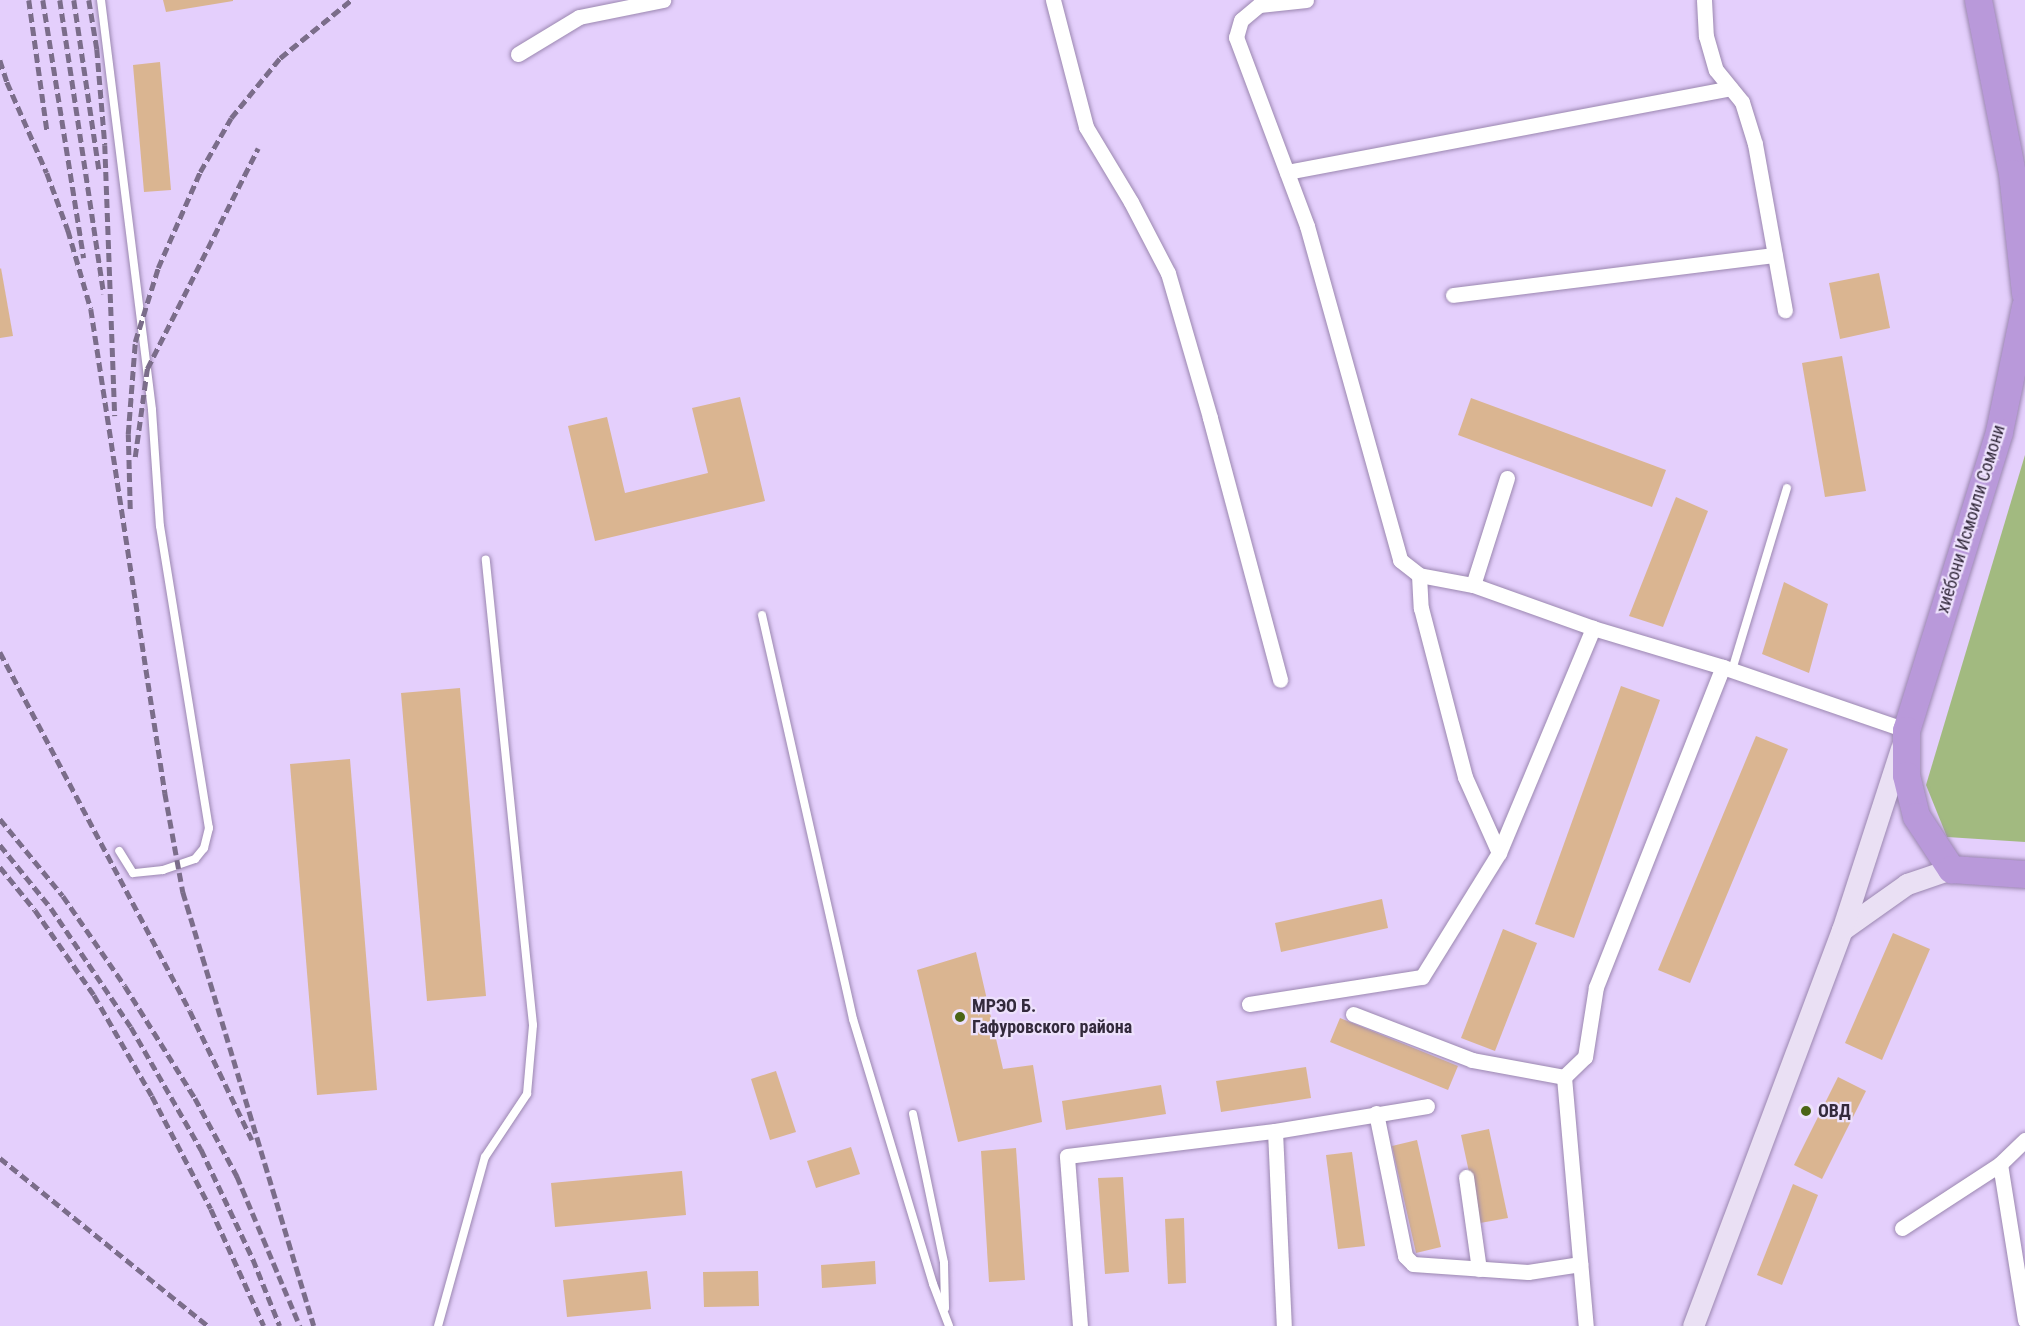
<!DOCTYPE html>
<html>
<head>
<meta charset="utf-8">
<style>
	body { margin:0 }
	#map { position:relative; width:2025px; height:1326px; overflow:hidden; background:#e4cffc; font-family:"Roboto Condensed",sans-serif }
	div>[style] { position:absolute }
	.green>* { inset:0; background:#a2ba80 }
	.building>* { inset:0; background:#dab591 }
	.roads { filter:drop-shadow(0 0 2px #9b87b0) drop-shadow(0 0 2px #9b87b0) }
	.lane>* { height:8px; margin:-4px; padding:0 4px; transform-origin:4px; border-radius:4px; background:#fff }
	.street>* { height:15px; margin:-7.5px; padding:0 7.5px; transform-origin:7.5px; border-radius:7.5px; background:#fff }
	.secondary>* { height:21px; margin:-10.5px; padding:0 10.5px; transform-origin:10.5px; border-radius:10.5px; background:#eae0f4 }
	.highway>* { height:27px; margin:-13.5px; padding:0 13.5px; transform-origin:13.5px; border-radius:13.5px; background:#b999da }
	.rail>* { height:4.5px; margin-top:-2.25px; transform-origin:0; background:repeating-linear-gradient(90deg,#7b6d8a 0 9px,transparent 0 13.5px) }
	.dots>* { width:16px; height:16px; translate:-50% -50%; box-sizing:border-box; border:3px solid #ede1fc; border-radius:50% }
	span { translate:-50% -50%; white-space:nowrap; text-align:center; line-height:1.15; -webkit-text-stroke:4.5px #ede1fc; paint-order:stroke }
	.street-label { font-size:18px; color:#332a3c }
	.poi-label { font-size:18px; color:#332a3c; font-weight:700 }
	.left { translate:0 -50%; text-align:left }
</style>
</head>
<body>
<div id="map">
	<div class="green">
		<div style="clip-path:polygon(2025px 455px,2025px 842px,1947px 837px,1926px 785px)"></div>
	</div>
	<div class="building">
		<div style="clip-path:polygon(163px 0,233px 0,233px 1px,166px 12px)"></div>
		<div style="clip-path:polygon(160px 62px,171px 190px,144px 192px,133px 65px)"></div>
		<div style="clip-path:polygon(1px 268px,13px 336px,0 338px,0 269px)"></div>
		<div style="clip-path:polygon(1879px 273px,1890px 328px,1840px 339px,1829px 283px)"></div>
		<div style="clip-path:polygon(1842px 356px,1866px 491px,1825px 497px,1802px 363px)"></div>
		<div style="clip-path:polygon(740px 397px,765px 501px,595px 541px,568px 426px,607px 417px,625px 493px,708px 473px,692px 408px)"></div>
		<div style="clip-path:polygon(1471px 398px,1666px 470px,1652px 507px,1458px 435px)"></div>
		<div style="clip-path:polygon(1676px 497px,1708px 511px,1663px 627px,1629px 616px)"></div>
		<div style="clip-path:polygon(1784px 582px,1828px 604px,1809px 673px,1762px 654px)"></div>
		<div style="clip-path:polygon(1621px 686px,1660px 700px,1574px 938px,1535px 924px)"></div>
		<div style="clip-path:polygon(460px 688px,486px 996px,427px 1001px,401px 693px)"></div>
		<div style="clip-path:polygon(1756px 736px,1788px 749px,1690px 983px,1658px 970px)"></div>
		<div style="clip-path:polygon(350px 759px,377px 1090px,317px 1095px,290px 764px)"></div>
		<div style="clip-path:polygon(1382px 899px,1388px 928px,1281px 952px,1275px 923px)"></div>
		<div style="clip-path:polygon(1503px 929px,1537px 943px,1495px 1051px,1461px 1038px)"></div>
		<div style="clip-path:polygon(1893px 933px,1930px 949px,1882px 1060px,1845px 1043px)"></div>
		<div style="clip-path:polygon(976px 952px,1003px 1069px,1033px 1065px,1042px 1122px,958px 1142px,917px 970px)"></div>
		<div style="clip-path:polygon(1340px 1018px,1458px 1066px,1448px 1090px,1330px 1042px)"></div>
		<div style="clip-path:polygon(1306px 1067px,1311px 1098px,1221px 1112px,1216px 1081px)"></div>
		<div style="clip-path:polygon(776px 1071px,796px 1132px,770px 1140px,751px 1079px)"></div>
		<div style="clip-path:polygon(1838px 1077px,1866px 1091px,1822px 1179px,1794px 1165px)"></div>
		<div style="clip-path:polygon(1161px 1085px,1166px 1114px,1066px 1130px,1062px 1101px)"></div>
		<div style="clip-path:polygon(1489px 1129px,1508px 1218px,1480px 1223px,1461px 1135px)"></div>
		<div style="clip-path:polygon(1417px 1140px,1441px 1247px,1416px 1253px,1392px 1146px)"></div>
		<div style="clip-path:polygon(851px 1147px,860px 1174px,816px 1188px,807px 1161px)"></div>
		<div style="clip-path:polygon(1016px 1148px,1025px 1280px,989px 1282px,981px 1151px)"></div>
		<div style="clip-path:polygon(1352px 1152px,1365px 1246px,1338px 1249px,1326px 1155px)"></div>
		<div style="clip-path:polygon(682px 1171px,686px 1215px,555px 1227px,551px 1183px)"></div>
		<div style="clip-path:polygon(1123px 1177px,1129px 1272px,1105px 1274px,1098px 1178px)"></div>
		<div style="clip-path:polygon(1793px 1184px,1818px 1195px,1782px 1285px,1757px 1275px)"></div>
		<div style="clip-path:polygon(1184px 1218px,1186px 1283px,1168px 1284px,1165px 1219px)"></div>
		<div style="clip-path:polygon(875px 1261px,876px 1284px,822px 1288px,821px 1265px)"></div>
		<div style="clip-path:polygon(647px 1271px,651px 1309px,567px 1317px,563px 1280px)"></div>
		<div style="clip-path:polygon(758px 1271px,759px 1306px,704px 1307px,703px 1272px)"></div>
	</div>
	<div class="roads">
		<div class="lane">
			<div style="left:101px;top:0;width:413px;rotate:82.9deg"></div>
			<div style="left:152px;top:410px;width:116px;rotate:86.1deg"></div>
			<div style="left:160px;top:526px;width:306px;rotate:80.8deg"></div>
			<div style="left:209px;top:828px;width:21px;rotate:104deg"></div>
			<div style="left:204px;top:848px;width:14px;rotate:129deg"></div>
			<div style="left:195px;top:859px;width:34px;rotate:161deg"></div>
			<div style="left:163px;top:870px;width:30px;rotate:174deg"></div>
			<div style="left:133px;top:873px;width:26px;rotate:-122deg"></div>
			<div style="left:762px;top:615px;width:414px;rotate:77.3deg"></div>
			<div style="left:853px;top:1019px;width:277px;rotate:73.2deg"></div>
			<div style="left:933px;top:1284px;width:45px;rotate:69.1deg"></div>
			<div style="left:1732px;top:670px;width:190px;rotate:-73.2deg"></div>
			<div style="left:913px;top:1114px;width:152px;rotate:78.2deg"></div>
			<div style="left:944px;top:1263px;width:45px;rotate:88.7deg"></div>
			<div style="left:438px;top:1326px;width:175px;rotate:-74.5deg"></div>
			<div style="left:485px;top:1157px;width:76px;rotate:-56.3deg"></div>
			<div style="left:527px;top:1094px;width:69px;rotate:-85deg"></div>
			<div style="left:533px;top:1025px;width:468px;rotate:-95.8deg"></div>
		</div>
		<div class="street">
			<div style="left:1053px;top:0;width:131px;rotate:75.4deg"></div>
			<div style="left:1086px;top:127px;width:87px;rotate:59deg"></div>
			<div style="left:1131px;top:202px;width:80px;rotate:62.5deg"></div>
			<div style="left:1168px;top:273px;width:151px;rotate:73.8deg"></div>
			<div style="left:1210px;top:418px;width:271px;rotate:75deg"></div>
			<div style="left:1306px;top:0;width:47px;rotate:173.9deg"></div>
			<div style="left:1259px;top:5px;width:23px;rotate:140deg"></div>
			<div style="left:1241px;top:20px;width:18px;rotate:106deg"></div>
			<div style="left:1236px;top:37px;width:202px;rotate:69.4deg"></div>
			<div style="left:1307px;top:226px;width:347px;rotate:74.4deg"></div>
			<div style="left:1400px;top:560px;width:24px;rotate:38deg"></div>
			<div style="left:1419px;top:575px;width:55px;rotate:10.5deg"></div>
			<div style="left:1704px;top:0;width:36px;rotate:87deg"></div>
			<div style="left:1706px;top:36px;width:35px;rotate:74deg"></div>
			<div style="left:1716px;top:70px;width:41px;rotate:50.9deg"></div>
			<div style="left:1742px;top:102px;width:44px;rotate:72.8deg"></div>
			<div style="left:1755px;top:144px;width:169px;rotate:79.8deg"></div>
			<div style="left:518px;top:54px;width:71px;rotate:-31.2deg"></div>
			<div style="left:579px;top:17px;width:86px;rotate:-11.4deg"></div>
			<div style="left:1287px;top:172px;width:451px;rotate:-10.7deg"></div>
			<div style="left:1453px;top:295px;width:324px;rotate:-7.1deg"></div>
			<div style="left:1507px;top:478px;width:112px;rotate:107.6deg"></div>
			<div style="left:1473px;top:585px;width:127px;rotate:19.7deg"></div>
			<div style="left:1419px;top:575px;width:33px;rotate:87deg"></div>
			<div style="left:1421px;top:608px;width:175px;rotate:75.4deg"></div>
			<div style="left:1465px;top:777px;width:83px;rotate:65.9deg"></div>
			<div style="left:1249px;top:1004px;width:175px;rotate:-8.9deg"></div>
			<div style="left:1422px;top:977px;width:146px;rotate:-58.2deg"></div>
			<div style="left:1499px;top:853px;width:244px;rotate:-67.3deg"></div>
			<div style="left:1593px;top:628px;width:136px;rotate:16.7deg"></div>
			<div style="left:1723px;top:667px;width:194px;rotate:19deg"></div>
			<div style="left:1353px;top:1014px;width:128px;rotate:21.1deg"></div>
			<div style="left:1472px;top:1060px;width:94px;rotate:10.5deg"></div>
			<div style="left:1564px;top:1077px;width:250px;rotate:85deg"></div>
			<div style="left:1564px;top:1077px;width:29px;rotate:-44deg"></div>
			<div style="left:1585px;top:1057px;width:71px;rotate:-81.1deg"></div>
			<div style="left:1596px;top:987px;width:344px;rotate:-68.4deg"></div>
			<div style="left:1376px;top:1113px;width:146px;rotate:78.5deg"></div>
			<div style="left:1405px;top:1256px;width:11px;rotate:45deg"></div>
			<div style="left:1413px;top:1264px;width:115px;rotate:4deg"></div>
			<div style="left:1528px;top:1272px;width:53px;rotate:-8.7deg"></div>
			<div style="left:1275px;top:1131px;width:195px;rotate:87.4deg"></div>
			<div style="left:2000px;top:1164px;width:158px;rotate:80.9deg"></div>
			<div style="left:1466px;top:1177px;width:93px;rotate:82deg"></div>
			<div style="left:1902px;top:1228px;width:117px;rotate:-33.1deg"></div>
			<div style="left:2000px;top:1164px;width:35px;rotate:-44deg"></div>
			<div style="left:1080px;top:1326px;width:170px;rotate:-94.4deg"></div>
			<div style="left:1067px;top:1156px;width:209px;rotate:-6.9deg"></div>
			<div style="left:1275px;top:1131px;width:154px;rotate:-9.3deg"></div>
		</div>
		<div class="secondary">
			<div style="left:1842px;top:930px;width:80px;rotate:-35.3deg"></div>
			<div style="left:1907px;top:884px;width:46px;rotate:-18.8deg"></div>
			<div style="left:1693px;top:1326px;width:423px;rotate:-69.4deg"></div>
			<div style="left:1842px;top:930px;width:191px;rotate:-72deg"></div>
		</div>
		<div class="highway">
			<div style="left:1978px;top:0;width:176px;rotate:78.9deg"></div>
			<div style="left:2012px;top:173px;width:121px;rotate:83.8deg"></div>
			<div style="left:2025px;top:306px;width:129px;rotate:101.7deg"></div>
			<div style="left:1999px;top:432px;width:312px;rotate:107.3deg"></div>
			<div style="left:1906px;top:730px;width:45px;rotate:90deg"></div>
			<div style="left:1906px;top:775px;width:42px;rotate:76.3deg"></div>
			<div style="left:1916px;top:816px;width:64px;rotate:56.6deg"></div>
			<div style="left:1951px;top:869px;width:74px;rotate:3.9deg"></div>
		</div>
	</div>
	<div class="rail">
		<div style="left:29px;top:0;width:131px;rotate:82.1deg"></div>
		<div style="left:43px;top:0;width:261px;rotate:81deg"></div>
		<div style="left:60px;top:0;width:297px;rotate:81.5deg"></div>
		<div style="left:74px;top:0;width:171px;rotate:81.6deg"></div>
		<div style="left:89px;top:0;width:50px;rotate:80.7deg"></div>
		<div style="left:97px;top:49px;width:96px;rotate:85.2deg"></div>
		<div style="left:105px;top:145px;width:271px;rotate:87.9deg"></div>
		<div style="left:0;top:60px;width:23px;rotate:72deg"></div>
		<div style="left:7px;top:82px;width:99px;rotate:66.3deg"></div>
		<div style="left:47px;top:173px;width:61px;rotate:69.8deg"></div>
		<div style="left:68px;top:230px;width:82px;rotate:73.8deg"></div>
		<div style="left:91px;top:309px;width:490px;rotate:81.3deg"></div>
		<div style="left:165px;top:793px;width:101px;rotate:79.7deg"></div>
		<div style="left:183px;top:892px;width:453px;rotate:73.2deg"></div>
		<div style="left:135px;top:457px;width:89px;rotate:-82.2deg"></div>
		<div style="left:147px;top:369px;width:247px;rotate:-63.3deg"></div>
		<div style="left:130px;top:509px;width:75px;rotate:-91.5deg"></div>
		<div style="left:128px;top:434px;width:92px;rotate:-85.6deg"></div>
		<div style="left:135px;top:342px;width:77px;rotate:-72.7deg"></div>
		<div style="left:158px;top:268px;width:105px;rotate:-66.4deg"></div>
		<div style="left:200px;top:172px;width:62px;rotate:-60.1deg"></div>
		<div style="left:231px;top:118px;width:77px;rotate:-50.8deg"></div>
		<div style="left:280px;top:58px;width:92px;rotate:-39.2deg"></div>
		<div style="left:0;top:652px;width:406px;rotate:62.1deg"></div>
		<div style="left:190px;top:1011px;width:143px;rotate:64.3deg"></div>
		<div style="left:0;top:819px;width:99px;rotate:50.7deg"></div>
		<div style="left:63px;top:896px;width:109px;rotate:55.4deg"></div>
		<div style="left:125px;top:986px;width:132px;rotate:58deg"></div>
		<div style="left:195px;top:1098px;width:89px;rotate:61.7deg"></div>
		<div style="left:237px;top:1176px;width:163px;rotate:67.2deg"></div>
		<div style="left:0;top:845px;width:81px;rotate:51deg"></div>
		<div style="left:51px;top:908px;width:143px;rotate:56.1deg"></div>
		<div style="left:131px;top:1027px;width:141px;rotate:60.2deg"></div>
		<div style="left:201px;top:1149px;width:122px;rotate:64.7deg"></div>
		<div style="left:253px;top:1259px;width:72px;rotate:68.1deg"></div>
		<div style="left:0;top:867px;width:55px;rotate:50.9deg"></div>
		<div style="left:35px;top:910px;width:103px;rotate:55.2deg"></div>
		<div style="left:94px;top:995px;width:116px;rotate:60.1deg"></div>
		<div style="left:152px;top:1096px;width:127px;rotate:62.4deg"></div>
		<div style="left:211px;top:1209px;width:128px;rotate:65.6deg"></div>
		<div style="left:0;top:1158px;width:267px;rotate:38.9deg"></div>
	</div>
	<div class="dots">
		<div style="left:960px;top:1017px;background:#4a6415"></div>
		<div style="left:1806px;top:1111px;background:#4a6415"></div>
	</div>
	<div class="street-label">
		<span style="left:1971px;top:519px;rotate:-73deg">хиёбони Исмоили Сомони</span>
	</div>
	<div class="poi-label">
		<span class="left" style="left:972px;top:1017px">МРЭО Б.<br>Гафуровского района</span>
		<span class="left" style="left:1818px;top:1111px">ОВД</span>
	</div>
</div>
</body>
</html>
